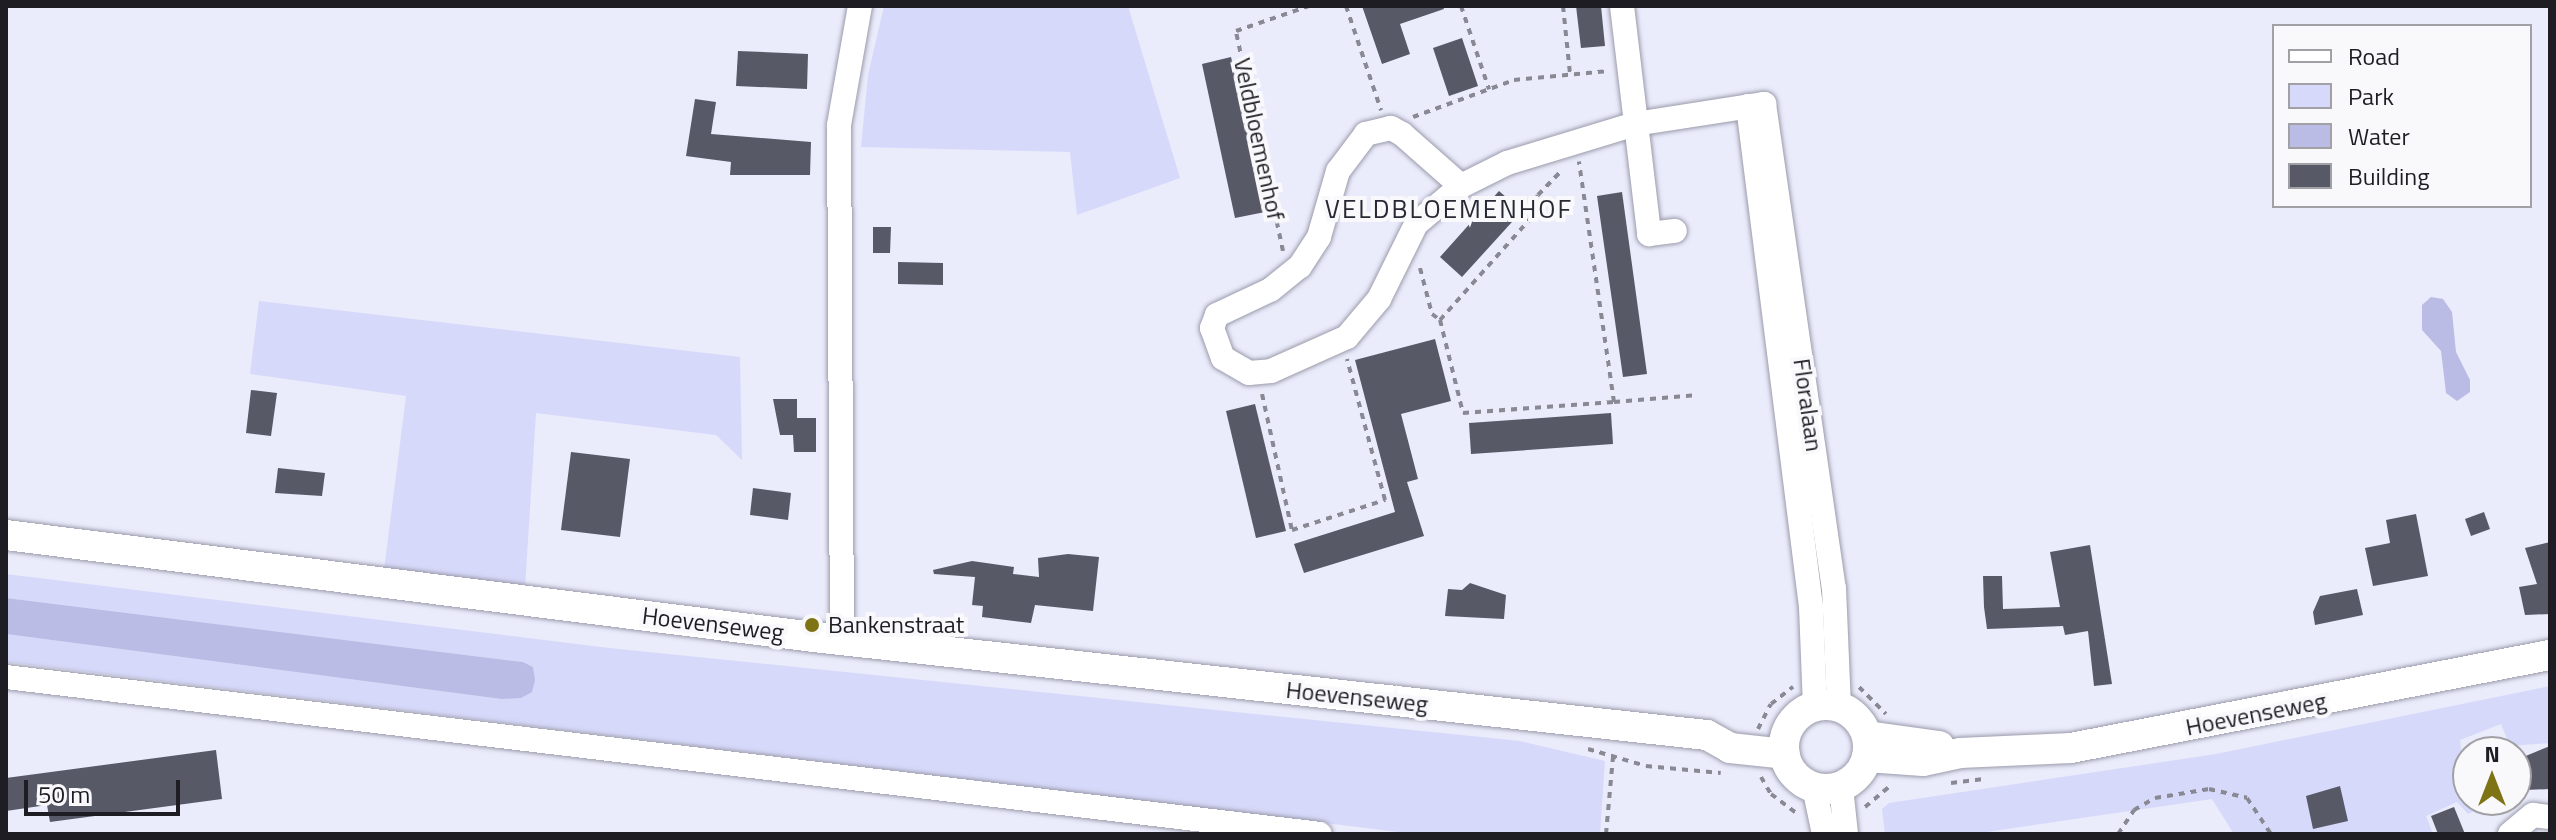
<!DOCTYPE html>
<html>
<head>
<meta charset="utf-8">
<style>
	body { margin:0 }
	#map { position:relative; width:2556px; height:840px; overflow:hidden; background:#eaebfb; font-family:"Titillium Web",sans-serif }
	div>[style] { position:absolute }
	.green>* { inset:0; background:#d7d9fa }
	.water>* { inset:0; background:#babce5 }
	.building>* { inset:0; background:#585967 }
	.path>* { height:4px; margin-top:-2px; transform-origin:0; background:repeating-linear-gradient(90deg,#898994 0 6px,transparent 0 12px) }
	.roads { filter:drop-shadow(0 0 2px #9a9bab) drop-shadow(0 0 2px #9a9bab) }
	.minor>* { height:24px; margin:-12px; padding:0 12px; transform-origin:12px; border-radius:12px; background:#fff }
	.major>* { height:30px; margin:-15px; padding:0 15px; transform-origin:15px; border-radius:15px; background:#fff }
	.major>.ring { margin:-15px; padding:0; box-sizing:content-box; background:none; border:30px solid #fff; border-radius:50% }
	.dots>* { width:22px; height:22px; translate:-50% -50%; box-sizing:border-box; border:4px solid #f9f9fc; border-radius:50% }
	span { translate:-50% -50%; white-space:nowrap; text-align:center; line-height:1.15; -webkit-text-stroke:8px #f9f9fc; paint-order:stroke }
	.street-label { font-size:24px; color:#1d1d23 }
	.poi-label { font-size:24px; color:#1d1d23 }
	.left { translate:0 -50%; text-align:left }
	.neighbourhood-label { font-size:26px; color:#282834; letter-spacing:2px }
	.frame { position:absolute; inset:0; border:8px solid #1d1d23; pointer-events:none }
	.legend { position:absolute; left:2272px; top:24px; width:260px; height:184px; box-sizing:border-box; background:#f9f9fc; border:2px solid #a1a1a5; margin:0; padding:10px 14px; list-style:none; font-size:24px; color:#1d1d23 }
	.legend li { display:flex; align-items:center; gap:16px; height:40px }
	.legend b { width:40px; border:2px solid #a1a1a5 }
	.north { position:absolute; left:2452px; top:736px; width:80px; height:80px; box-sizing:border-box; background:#f9f9fc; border:2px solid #a1a1a5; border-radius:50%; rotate:0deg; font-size:22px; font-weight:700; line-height:32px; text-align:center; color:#1d1d23 }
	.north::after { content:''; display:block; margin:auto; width:28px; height:36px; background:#7e7416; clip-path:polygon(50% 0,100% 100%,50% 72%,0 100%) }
	.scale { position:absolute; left:24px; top:780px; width:156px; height:36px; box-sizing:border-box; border:4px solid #1d1d23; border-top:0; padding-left:10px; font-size:24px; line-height:28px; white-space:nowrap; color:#1d1d23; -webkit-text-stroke:6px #f9f9fc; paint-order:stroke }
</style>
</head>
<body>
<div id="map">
	<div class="green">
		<div style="clip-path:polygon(884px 6px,1128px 6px,1180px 178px,1077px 215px,1070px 152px,861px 147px,868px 75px)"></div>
		<div style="clip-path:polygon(259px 301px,740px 357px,742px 460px,716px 435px,536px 413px,525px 588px,384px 570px,406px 396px,250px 374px)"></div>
		<div style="clip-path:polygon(6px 574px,609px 648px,1520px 741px,1605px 761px,1600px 834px,1415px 834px,6px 662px,6px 634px,501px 699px,533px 667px,523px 662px,6px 598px)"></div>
		<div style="clip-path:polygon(2550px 686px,2550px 743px,2510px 746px,2501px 724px,2460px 740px,2468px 800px,2482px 800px,2486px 806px,2468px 814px,2457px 802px,2426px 816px,2433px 834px,2234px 834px,2212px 799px,1973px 834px,1885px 834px,1882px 809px,1889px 803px,2216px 754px)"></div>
	</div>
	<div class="water">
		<div style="clip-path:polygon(2431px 297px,2443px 299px,2452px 312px,2456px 352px,2470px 380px,2470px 392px,2457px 401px,2446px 393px,2441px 351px,2422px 330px,2422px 305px)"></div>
		<div style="clip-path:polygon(6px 598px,523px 662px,533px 667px,535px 680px,532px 692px,521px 698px,501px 699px,6px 634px)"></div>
	</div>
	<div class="building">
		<div style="clip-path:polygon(1362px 6px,1443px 6px,1444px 9px,1400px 24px,1410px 54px,1382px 64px)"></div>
		<div style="clip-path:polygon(1576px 6px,1601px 6px,1605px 46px,1581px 48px)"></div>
		<div style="clip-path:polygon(1462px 38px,1478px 86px,1449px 96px,1433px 48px)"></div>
		<div style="clip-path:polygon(738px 51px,808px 54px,807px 89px,736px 86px)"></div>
		<div style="clip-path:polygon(1231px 57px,1265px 212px,1235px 218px,1202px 64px)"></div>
		<div style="clip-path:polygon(695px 99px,716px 102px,711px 134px,811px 142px,810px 175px,730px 175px,731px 162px,686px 156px)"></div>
		<div style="clip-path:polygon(1499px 191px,1522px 211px,1462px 277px,1440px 257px)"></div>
		<div style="clip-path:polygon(1622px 192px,1647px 374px,1623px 377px,1597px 196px)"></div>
		<div style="clip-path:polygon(873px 227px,891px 227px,890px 253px,873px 253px)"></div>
		<div style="clip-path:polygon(898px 262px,943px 263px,943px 285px,898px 284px)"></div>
		<div style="clip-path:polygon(1435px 339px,1451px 401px,1401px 414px,1418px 479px,1407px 482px,1424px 536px,1304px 573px,1294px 544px,1395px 512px,1355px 360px)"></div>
		<div style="clip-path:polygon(251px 390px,277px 393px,271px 436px,246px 433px)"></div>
		<div style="clip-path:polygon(773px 399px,797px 399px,797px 418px,816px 418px,816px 452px,794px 452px,793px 435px,780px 435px)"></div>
		<div style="clip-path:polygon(1255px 404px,1286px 531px,1256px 538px,1226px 411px)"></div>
		<div style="clip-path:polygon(1611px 413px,1613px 444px,1471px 454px,1469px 423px)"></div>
		<div style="clip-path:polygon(571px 452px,630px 459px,620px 537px,561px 530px)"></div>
		<div style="clip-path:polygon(278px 468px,325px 473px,322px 496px,275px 493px)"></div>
		<div style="clip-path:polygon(753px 488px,791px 493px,788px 520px,750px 515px)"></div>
		<div style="clip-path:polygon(2484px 512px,2490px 529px,2471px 536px,2465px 519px)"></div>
		<div style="clip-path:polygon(2416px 514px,2428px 576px,2373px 586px,2365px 548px,2390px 543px,2386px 520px)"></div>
		<div style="clip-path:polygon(2550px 542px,2550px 614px,2525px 615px,2519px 587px,2537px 584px,2525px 548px)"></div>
		<div style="clip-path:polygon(2090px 545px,2112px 684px,2094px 686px,2088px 631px,2065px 635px,2063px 626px,1987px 629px,1984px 607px,1983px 576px,2002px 576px,2003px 609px,2060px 607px,2050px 552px)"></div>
		<div style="clip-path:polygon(1068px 554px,1099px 557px,1093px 611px,1035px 605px,1031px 623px,982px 617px,983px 606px,972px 605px,975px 577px,934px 574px,933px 570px,972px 561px,1014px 567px,1013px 574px,1039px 577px,1038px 558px)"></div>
		<div style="clip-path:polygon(1470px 583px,1506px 595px,1504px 619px,1445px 616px,1448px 589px,1462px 590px)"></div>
		<div style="clip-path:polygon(2357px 589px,2363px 615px,2315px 625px,2313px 612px,2320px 596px)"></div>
		<div style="clip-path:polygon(2550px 746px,2550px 789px,2525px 790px,2516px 760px)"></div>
		<div style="clip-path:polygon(216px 750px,222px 799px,50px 822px,47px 805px,6px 811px,6px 778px)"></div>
		<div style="clip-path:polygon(2340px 786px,2348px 821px,2313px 829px,2306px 796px)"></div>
		<div style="clip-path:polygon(2454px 807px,2465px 834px,2438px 834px,2431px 816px)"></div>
	</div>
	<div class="path">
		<div style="left:1346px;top:6px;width:110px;rotate:71.4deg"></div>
		<div style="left:1461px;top:6px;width:88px;rotate:71.4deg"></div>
		<div style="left:1563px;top:6px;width:68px;rotate:84.1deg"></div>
		<div style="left:1413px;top:117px;width:108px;rotate:-20.1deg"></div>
		<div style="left:1514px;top:80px;width:95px;rotate:-5.4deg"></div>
		<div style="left:1283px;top:251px;width:225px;rotate:-102.1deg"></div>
		<div style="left:1236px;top:31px;width:77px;rotate:-18.9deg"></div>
		<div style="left:1420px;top:268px;width:48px;rotate:75.4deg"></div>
		<div style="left:1432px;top:314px;width:10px;rotate:37deg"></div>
		<div style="left:1440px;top:320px;width:96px;rotate:76.1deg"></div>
		<div style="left:1463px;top:413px;width:151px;rotate:-4.2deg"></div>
		<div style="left:1614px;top:402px;width:243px;rotate:-98.3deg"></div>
		<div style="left:1440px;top:320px;width:135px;rotate:-48.3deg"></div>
		<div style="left:1530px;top:219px;width:25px;rotate:-72deg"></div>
		<div style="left:1538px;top:195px;width:33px;rotate:-46deg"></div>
		<div style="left:1262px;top:394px;width:139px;rotate:77.6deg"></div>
		<div style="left:1292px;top:530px;width:98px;rotate:-17.9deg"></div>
		<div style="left:1385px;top:500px;width:146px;rotate:-105.1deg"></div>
		<div style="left:1614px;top:402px;width:84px;rotate:-4.8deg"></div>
		<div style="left:1859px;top:687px;width:38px;rotate:45deg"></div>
		<div style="left:1758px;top:729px;width:28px;rotate:-63deg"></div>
		<div style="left:1771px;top:704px;width:28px;rotate:-38deg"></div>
		<div style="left:1588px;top:749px;width:60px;rotate:16.3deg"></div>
		<div style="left:1646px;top:766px;width:75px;rotate:5.3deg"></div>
		<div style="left:1761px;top:777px;width:20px;rotate:60deg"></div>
		<div style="left:1771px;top:794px;width:31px;rotate:37deg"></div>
		<div style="left:1951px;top:783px;width:35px;rotate:-7deg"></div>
		<div style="left:1865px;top:807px;width:34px;rotate:-40deg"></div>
		<div style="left:1606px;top:834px;width:77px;rotate:-84.8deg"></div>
		<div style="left:2118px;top:834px;width:29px;rotate:-56deg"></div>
		<div style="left:2134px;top:810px;width:24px;rotate:-30deg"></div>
		<div style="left:2155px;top:798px;width:55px;rotate:-9.5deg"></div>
		<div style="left:2209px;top:789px;width:39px;rotate:13deg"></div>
		<div style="left:2247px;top:798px;width:43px;rotate:56.3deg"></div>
	</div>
	<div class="roads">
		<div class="minor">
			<div style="left:1622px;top:6px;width:230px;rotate:83.2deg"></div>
			<div style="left:1649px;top:234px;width:26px;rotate:-7deg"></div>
			<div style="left:1748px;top:106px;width:505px;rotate:82.83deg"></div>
			<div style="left:1811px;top:607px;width:100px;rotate:87.7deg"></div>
			<div style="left:1461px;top:186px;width:79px;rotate:-138.6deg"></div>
			<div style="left:1402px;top:134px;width:13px;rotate:-151deg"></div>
			<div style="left:1391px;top:128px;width:26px;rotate:167deg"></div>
			<div style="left:1366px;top:134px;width:46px;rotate:127.1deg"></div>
			<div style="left:1338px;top:171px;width:69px;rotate:106.1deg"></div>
			<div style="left:1319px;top:237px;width:35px;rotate:123deg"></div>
			<div style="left:1300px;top:266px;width:38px;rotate:141deg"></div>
			<div style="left:1270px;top:290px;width:59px;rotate:154.7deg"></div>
			<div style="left:1217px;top:315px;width:14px;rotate:111deg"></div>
			<div style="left:1212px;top:328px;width:32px;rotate:70deg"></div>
			<div style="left:1223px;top:358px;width:30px;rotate:30deg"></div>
			<div style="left:1249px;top:373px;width:22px;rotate:-5deg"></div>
			<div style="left:1271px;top:371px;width:83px;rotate:-24.1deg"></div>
			<div style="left:1347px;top:337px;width:50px;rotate:-49.9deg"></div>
			<div style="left:1379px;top:299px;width:84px;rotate:-63.7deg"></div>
			<div style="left:1416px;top:224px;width:59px;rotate:-40.2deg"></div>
			<div style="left:1461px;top:186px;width:51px;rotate:-26.6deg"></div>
			<div style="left:1507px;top:163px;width:134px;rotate:-16.9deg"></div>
			<div style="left:1635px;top:124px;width:131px;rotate:-8.8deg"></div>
			<div style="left:1764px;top:104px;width:489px;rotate:81.8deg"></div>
			<div style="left:1834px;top:588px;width:119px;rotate:87.6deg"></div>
			<div style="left:842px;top:640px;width:515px;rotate:-90.33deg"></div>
			<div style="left:839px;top:125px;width:121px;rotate:-80deg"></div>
			<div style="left:6px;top:677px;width:1323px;rotate:6.81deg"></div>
			<div style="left:1814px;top:787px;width:48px;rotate:78deg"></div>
			<div style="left:1841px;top:787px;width:47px;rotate:83.9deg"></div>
			<div style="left:2510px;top:834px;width:30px;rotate:-40deg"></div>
			<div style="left:2533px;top:815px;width:17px;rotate:7deg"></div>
		</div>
		<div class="major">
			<div style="left:6px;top:535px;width:813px;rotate:7.2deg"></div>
			<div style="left:813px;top:637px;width:899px;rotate:6.26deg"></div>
			<div style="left:1707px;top:735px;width:26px;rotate:29deg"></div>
			<div style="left:1730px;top:748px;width:55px;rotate:6.2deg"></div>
			<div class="ring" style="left:1784px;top:705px;width:54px;height:54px"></div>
			<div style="left:1867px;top:736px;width:73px;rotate:7.9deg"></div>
			<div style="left:1867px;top:757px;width:56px;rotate:4.1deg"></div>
			<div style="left:1923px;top:761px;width:38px;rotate:-12deg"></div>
			<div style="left:1960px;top:753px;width:111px;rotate:-2.6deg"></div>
			<div style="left:2071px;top:748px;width:488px;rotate:-11deg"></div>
		</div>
	</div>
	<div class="dots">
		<div style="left:812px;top:625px;background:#7e7416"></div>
	</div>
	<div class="street-label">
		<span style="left:1259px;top:139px;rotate:78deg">Veldbloemenhof</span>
		<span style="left:1808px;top:405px;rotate:82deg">Floralaan</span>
		<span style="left:713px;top:624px;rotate:7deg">Hoevenseweg</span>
		<span style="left:1357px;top:697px;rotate:6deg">Hoevenseweg</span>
		<span style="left:2256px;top:714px;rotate:-11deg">Hoevenseweg</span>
	</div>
	<div class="poi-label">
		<span class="left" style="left:828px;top:625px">Bankenstraat</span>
	</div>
	<div class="neighbourhood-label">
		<span style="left:1449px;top:209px">VELDBLOEMENHOF</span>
	</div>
	<div class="frame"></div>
	<ul class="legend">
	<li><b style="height:10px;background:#fff"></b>Road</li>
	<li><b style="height:22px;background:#d7d9fa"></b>Park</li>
	<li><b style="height:22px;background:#babce5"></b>Water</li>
	<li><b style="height:22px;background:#585967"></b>Building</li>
	</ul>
	<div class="north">N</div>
	<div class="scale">50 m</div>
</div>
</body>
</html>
